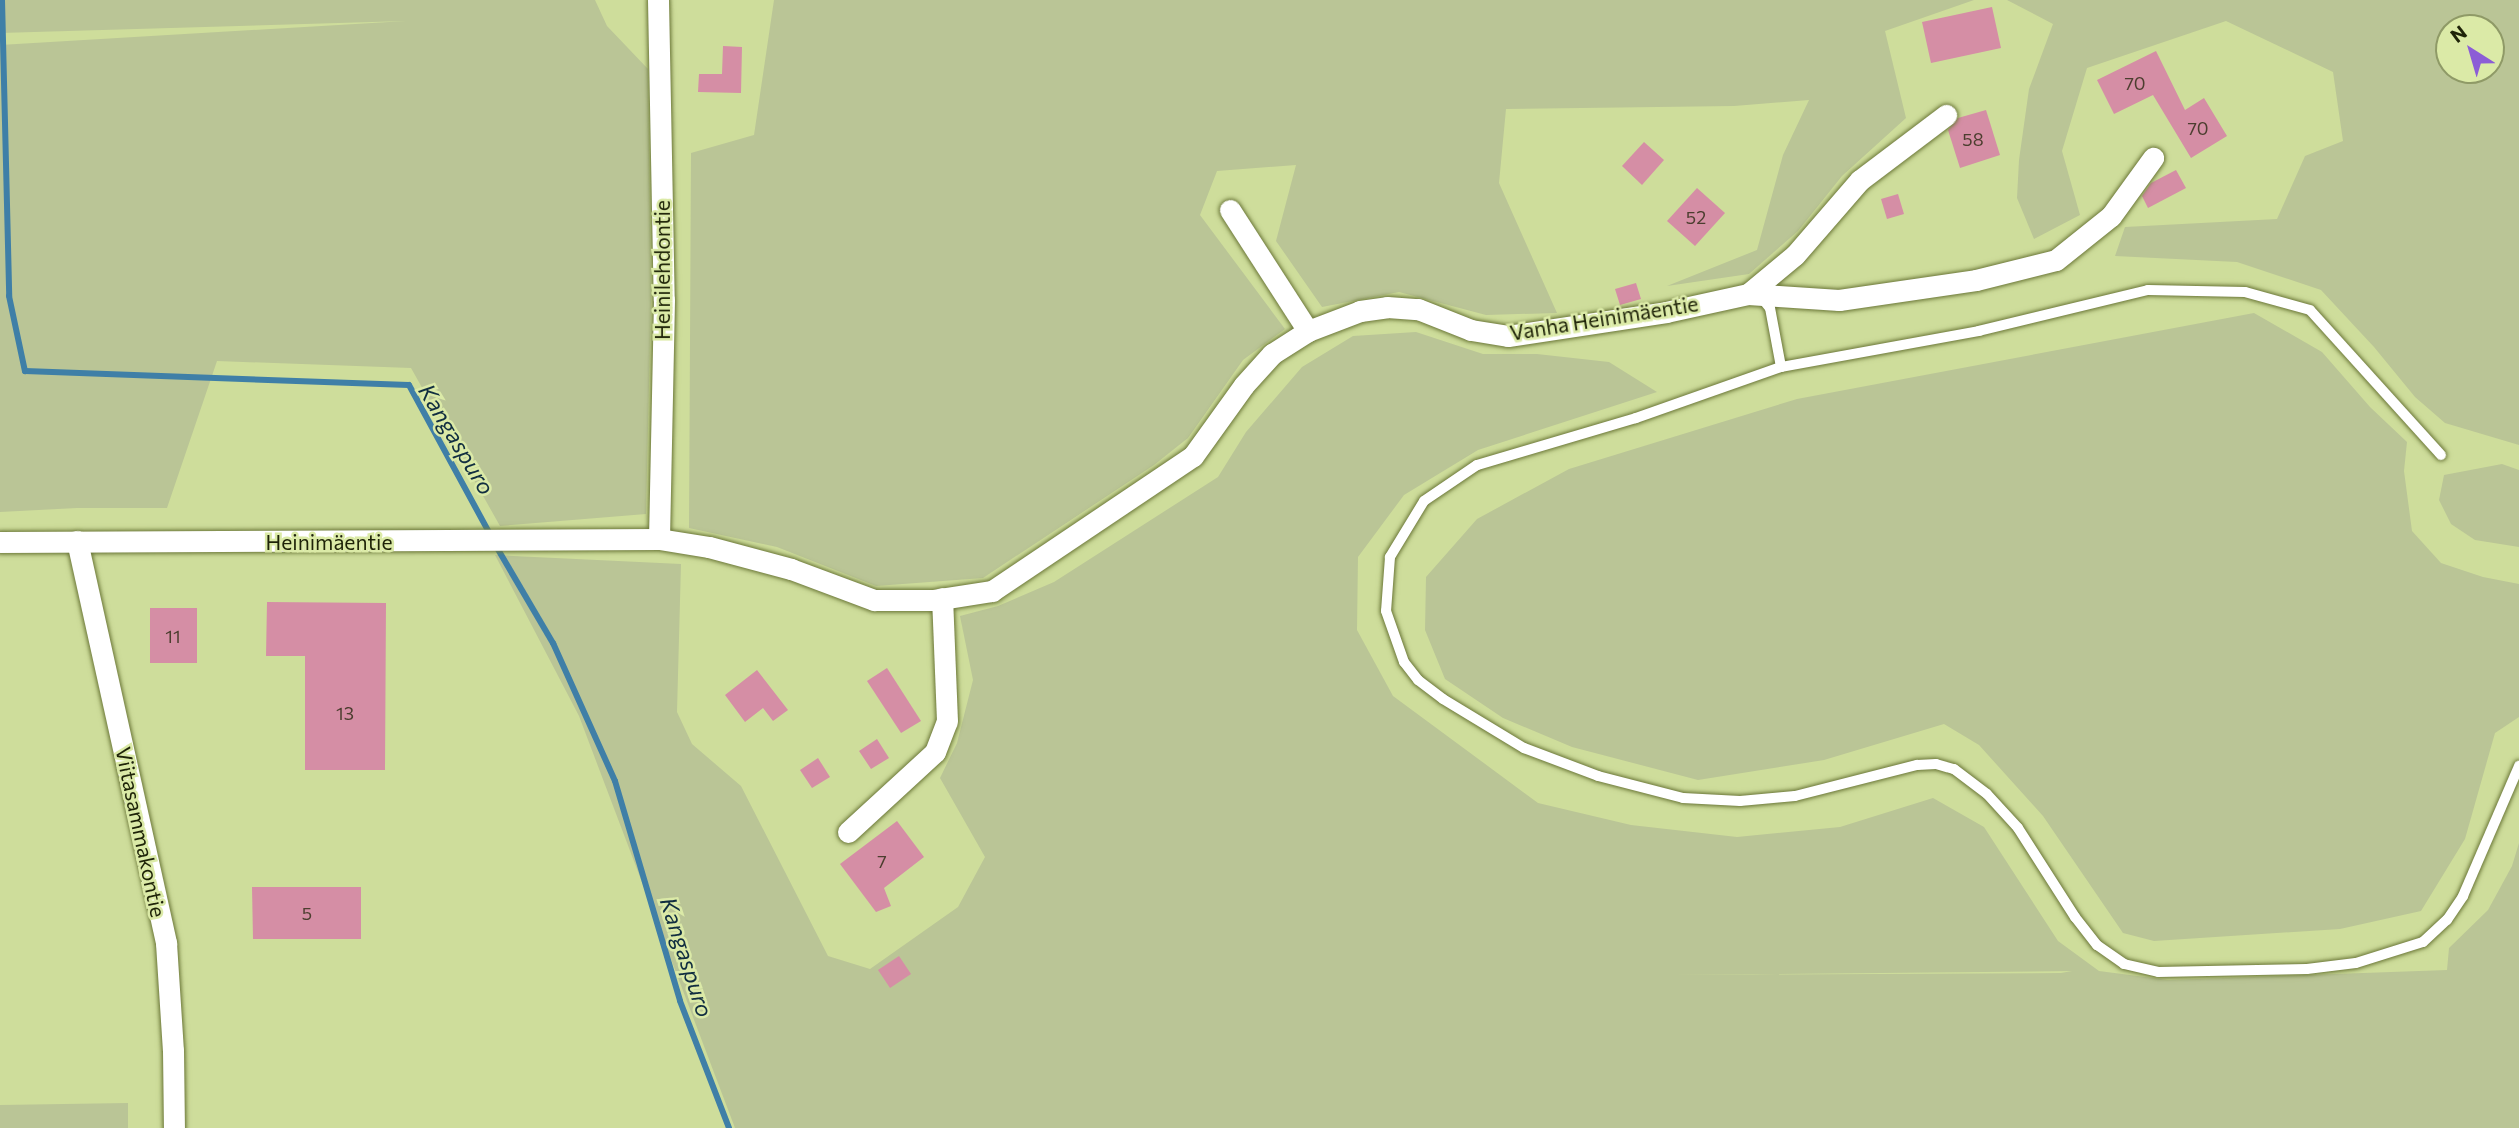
<!DOCTYPE html>
<html>
<head>
<meta charset="utf-8">
<style>
	body { margin:0 }
	#map { position:relative; width:2519px; height:1128px; overflow:hidden; background:#cedd9b; font-family:Commissioner,sans-serif }
	div>[style] { position:absolute }
	.green>* { inset:0; background:#bac596 }
	.stream>* { height:6px; margin:-3px; padding:0 3px; transform-origin:3px; border-radius:3px; background:#3f7fa7 }
	.building>* { inset:0; background:#d58ea5 }
	.roads { filter:drop-shadow(0 0 2px #6b7738) drop-shadow(0 0 2px #6b7738) }
	.lane>* { height:10px; margin:-5px; padding:0 5px; transform-origin:5px; border-radius:5px; background:#fff }
	.street>* { height:21px; margin:-10.5px; padding:0 10.5px; transform-origin:10.5px; border-radius:10.5px; background:#fff }
	span { translate:-50% -50%; white-space:nowrap; text-align:center; line-height:1.15; -webkit-text-stroke:5px #dbeaa7; paint-order:stroke }
	.number-label { font-size:18px; color:#4c3e2f }
	.number-label span { -webkit-text-stroke-width:0 }
	.street-label { font-size:21px; color:#1e2308 }
	.water-label { font-size:23px; color:#112e40; font-style:italic }
	.north { position:absolute; left:2435px; top:14px; width:70px; height:70px; box-sizing:border-box; background:#dbeaa7; border:2px solid #8f9a67; border-radius:50%; rotate:323deg; font-size:19px; font-weight:700; line-height:28px; text-align:center; color:#1e2308 }
	.north::after { content:''; display:block; margin:auto; width:24px; height:32px; background:#8c5dd6; clip-path:polygon(50% 0,100% 100%,50% 72%,0 100%) }
</style>
</head>
<body>
<div id="map">
	<div class="green">
		<div style="clip-path:polygon(0 0,595px 0,607px 26px,648px 69px,651px 300px,646px 514px,500px 526px,411px 368px,217px 361px,167px 508px,77px 508px,0 512px,0 45px,406px 21px,0 33px)"></div>
		<div style="clip-path:polygon(774px 0,1974px 0,1885px 31px,1906px 118px,1842px 176px,1798px 231px,1749px 274px,1667px 286px,1757px 250px,1783px 155px,1809px 100px,1734px 106px,1506px 109px,1499px 183px,1557px 313px,1486px 315px,1399px 292px,1322px 307px,1276px 241px,1296px 165px,1217px 171px,1200px 215px,1285px 329px,1243px 360px,1188px 438px,1154px 465px,983px 578px,876px 586px,777px 547px,689px 528px,691px 153px,754px 135px)"></div>
		<div style="clip-path:polygon(evenodd,2007px 0,2519px 0,2519px 445px,2445px 423px,2415px 397px,2374px 347px,2321px 290px,2237px 262px,2115px 256px,2125px 227px,2277px 219px,2305px 156px,2343px 141px,2333px 72px,2226px 21px,2087px 68px,2062px 151px,2080px 215px,2034px 239px,2017px 198px,2019px 160px,2029px 89px,2053px 24px,2007px 0,2449px 28px,2491px 28px,2491px 70px,2449px 70px,2449px 28px)"></div>
		<div style="clip-path:polygon(2254px 313px,2322px 352px,2370px 407px,2407px 442px,2404px 471px,2412px 531px,2441px 563px,2483px 577px,2519px 584px,2519px 717px,2495px 733px,2465px 839px,2421px 911px,2340px 929px,2154px 941px,2123px 933px,2043px 816px,1979px 745px,1944px 724px,1824px 760px,1698px 780px,1572px 747px,1503px 718px,1445px 679px,1425px 630px,1426px 577px,1477px 519px,1569px 469px,1797px 399px)"></div>
		<div style="clip-path:polygon(evenodd,1416px 332px,1483px 354px,1537px 354px,1609px 362px,1657px 392px,1478px 450px,1404px 495px,1358px 557px,1357px 630px,1393px 696px,1538px 803px,1631px 825px,1737px 837px,1840px 827px,1933px 798px,1984px 827px,2058px 941px,2099px 971px,2168px 980px,2447px 970px,2449px 948px,2488px 910px,2512px 866px,2519px 843px,2519px 1128px,735px 1128px,579px 716px,495px 555px,681px 564px,677px 712px,692px 744px,741px 786px,828px 956px,870px 969px,958px 907px,985px 857px,940px 778px,957px 743px,973px 680px,960px 616px,998px 606px,1054px 582px,1218px 477px,1246px 432px,1302px 367px,1353px 336px,1416px 332px,2072px 971px,2061px 973px,1668px 975px,1669px 975px,2072px 971px)"></div>
		<div style="clip-path:polygon(2502px 464px,2519px 470px,2519px 547px,2475px 540px,2451px 524px,2439px 500px,2444px 475px)"></div>
		<div style="clip-path:polygon(128px 1103px,128px 1128px,0 1128px,0 1105px)"></div>
	</div>
	<div class="stream">
		<div style="left:2px;top:0;width:296px;rotate:88.6deg"></div>
		<div style="left:9px;top:296px;width:77px;rotate:78deg"></div>
		<div style="left:25px;top:371px;width:384px;rotate:2.1deg"></div>
		<div style="left:409px;top:385px;width:172px;rotate:61.5deg"></div>
		<div style="left:496px;top:546px;width:113px;rotate:59.6deg"></div>
		<div style="left:553px;top:643px;width:151px;rotate:65.8deg"></div>
		<div style="left:615px;top:781px;width:229px;rotate:73.5deg"></div>
		<div style="left:680px;top:1001px;width:136px;rotate:68.9deg"></div>
	</div>
	<div class="building">
		<div style="clip-path:polygon(1992px 7px,2001px 48px,1931px 63px,1922px 22px)"></div>
		<div style="clip-path:polygon(723px 46px,742px 47px,741px 93px,698px 92px,699px 74px,722px 74px)"></div>
		<div style="clip-path:polygon(2156px 51px,2185px 110px,2204px 98px,2227px 136px,2191px 158px,2153px 95px,2114px 114px,2097px 80px)"></div>
		<div style="clip-path:polygon(1986px 110px,2000px 155px,1960px 168px,1948px 130px,1958px 118px)"></div>
		<div style="clip-path:polygon(1644px 142px,1664px 160px,1642px 185px,1622px 166px)"></div>
		<div style="clip-path:polygon(2176px 170px,2186px 188px,2148px 208px,2142px 196px,2151px 183px)"></div>
		<div style="clip-path:polygon(1697px 188px,1725px 213px,1695px 246px,1667px 221px)"></div>
		<div style="clip-path:polygon(1898px 194px,1904px 214px,1887px 219px,1881px 199px)"></div>
		<div style="clip-path:polygon(1636px 283px,1641px 299px,1620px 305px,1615px 289px)"></div>
		<div style="clip-path:polygon(267px 602px,386px 603px,385px 770px,305px 770px,305px 656px,266px 656px)"></div>
		<div style="clip-path:polygon(150px 608px,197px 608px,197px 663px,150px 663px)"></div>
		<div style="clip-path:polygon(887px 668px,921px 721px,901px 733px,867px 681px)"></div>
		<div style="clip-path:polygon(757px 670px,788px 710px,773px 721px,763px 708px,745px 722px,725px 695px)"></div>
		<div style="clip-path:polygon(877px 739px,889px 758px,871px 769px,859px 751px)"></div>
		<div style="clip-path:polygon(818px 758px,830px 777px,812px 788px,800px 770px)"></div>
		<div style="clip-path:polygon(897px 821px,924px 857px,884px 888px,891px 906px,876px 912px,840px 864px)"></div>
		<div style="clip-path:polygon(252px 887px,361px 887px,361px 939px,253px 939px)"></div>
		<div style="clip-path:polygon(899px 956px,911px 974px,890px 988px,878px 970px)"></div>
	</div>
	<div class="roads">
		<div class="lane">
			<div style="left:1761px;top:297px;width:14px;rotate:51deg"></div>
			<div style="left:1770px;top:308px;width:60px;rotate:79.4deg"></div>
			<div style="left:2441px;top:455px;width:195px;rotate:-132.1deg"></div>
			<div style="left:2310px;top:310px;width:67px;rotate:-164.5deg"></div>
			<div style="left:2245px;top:292px;width:97px;rotate:-178.8deg"></div>
			<div style="left:2148px;top:290px;width:174px;rotate:166.4deg"></div>
			<div style="left:1979px;top:331px;width:201px;rotate:169.7deg"></div>
			<div style="left:1781px;top:367px;width:154px;rotate:160.6deg"></div>
			<div style="left:1636px;top:418px;width:166px;rotate:163.5deg"></div>
			<div style="left:1477px;top:465px;width:64px;rotate:145.8deg"></div>
			<div style="left:1424px;top:501px;width:66px;rotate:121.3deg"></div>
			<div style="left:1390px;top:557px;width:54px;rotate:94.2deg"></div>
			<div style="left:1386px;top:611px;width:54px;rotate:70.6deg"></div>
			<div style="left:1404px;top:662px;width:23px;rotate:52deg"></div>
			<div style="left:1418px;top:680px;width:31px;rotate:37deg"></div>
			<div style="left:1443px;top:699px;width:95px;rotate:31.2deg"></div>
			<div style="left:1524px;top:748px;width:79px;rotate:20.7deg"></div>
			<div style="left:1598px;top:776px;width:88px;rotate:14.5deg"></div>
			<div style="left:1683px;top:798px;width:57px;rotate:3deg"></div>
			<div style="left:1740px;top:801px;width:55px;rotate:-5.2deg"></div>
			<div style="left:1795px;top:796px;width:126px;rotate:-14.3deg"></div>
			<div style="left:1917px;top:765px;width:19px;rotate:-3deg"></div>
			<div style="left:1936px;top:764px;width:19px;rotate:16deg"></div>
			<div style="left:1954px;top:769px;width:41px;rotate:37.1deg"></div>
			<div style="left:1987px;top:794px;width:46px;rotate:47.6deg"></div>
			<div style="left:2018px;top:828px;width:106px;rotate:57.4deg"></div>
			<div style="left:2075px;top:917px;width:36px;rotate:52deg"></div>
			<div style="left:2097px;top:945px;width:33px;rotate:35deg"></div>
			<div style="left:2124px;top:964px;width:35px;rotate:13deg"></div>
			<div style="left:2158px;top:972px;width:149px;rotate:-1.2deg"></div>
			<div style="left:2307px;top:969px;width:49px;rotate:-7deg"></div>
			<div style="left:2356px;top:963px;width:70px;rotate:-17.4deg"></div>
			<div style="left:2423px;top:942px;width:33px;rotate:-43deg"></div>
			<div style="left:2447px;top:920px;width:29px;rotate:-56deg"></div>
			<div style="left:2463px;top:896px;width:142px;rotate:-66.7deg"></div>
		</div>
		<div class="street">
			<div style="left:658px;top:0;width:300px;rotate:88.9deg"></div>
			<div style="left:664px;top:300px;width:239px;rotate:91.2deg"></div>
			<div style="left:1230px;top:210px;width:144px;rotate:57.2deg"></div>
			<div style="left:1748px;top:294px;width:61px;rotate:-39.7deg"></div>
			<div style="left:1795px;top:255px;width:99px;rotate:-49.1deg"></div>
			<div style="left:1860px;top:180px;width:108px;rotate:-37.1deg"></div>
			<div style="left:77px;top:541px;width:412px;rotate:77.5deg"></div>
			<div style="left:166px;top:943px;width:107px;rotate:86.3deg"></div>
			<div style="left:173px;top:1050px;width:78px;rotate:89.3deg"></div>
			<div style="left:0;top:542px;width:659px;rotate:-0.26deg"></div>
			<div style="left:659px;top:539px;width:51px;rotate:9.1deg"></div>
			<div style="left:709px;top:547px;width:85px;rotate:15deg"></div>
			<div style="left:791px;top:569px;width:89px;rotate:20.5deg"></div>
			<div style="left:874px;top:600px;width:60px"></div>
			<div style="left:934px;top:600px;width:59px;rotate:-8.8deg"></div>
			<div style="left:992px;top:591px;width:242px;rotate:-33.9deg"></div>
			<div style="left:1193px;top:456px;width:87px;rotate:-54.3deg"></div>
			<div style="left:1244px;top:385px;width:42px;rotate:-47.9deg"></div>
			<div style="left:1272px;top:354px;width:43px;rotate:-32.6deg"></div>
			<div style="left:1308px;top:331px;width:56px;rotate:-21deg"></div>
			<div style="left:1360px;top:311px;width:27px;rotate:-8deg"></div>
			<div style="left:1387px;top:307px;width:31px;rotate:4deg"></div>
			<div style="left:1418px;top:309px;width:57px;rotate:21.6deg"></div>
			<div style="left:1471px;top:330px;width:37px;rotate:9deg"></div>
			<div style="left:1508px;top:336px;width:160px;rotate:-8.6deg"></div>
			<div style="left:1666px;top:312px;width:84px;rotate:-12.4deg"></div>
			<div style="left:1748px;top:294px;width:91px;rotate:3.8deg"></div>
			<div style="left:1839px;top:300px;width:138px;rotate:-8.3deg"></div>
			<div style="left:1976px;top:280px;width:82px;rotate:-14deg"></div>
			<div style="left:2056px;top:260px;width:70px;rotate:-38.7deg"></div>
			<div style="left:2111px;top:216px;width:72px;rotate:-54.1deg"></div>
			<div style="left:848px;top:832px;width:118px;rotate:-42.6deg"></div>
			<div style="left:935px;top:752px;width:33px;rotate:-69deg"></div>
			<div style="left:947px;top:721px;width:123px;rotate:-92.3deg"></div>
		</div>
	</div>
	<div class="number-label">
		<span style="left:2135px;top:83px">70</span>
		<span style="left:2198px;top:128px">70</span>
		<span style="left:1973px;top:139px">58</span>
		<span style="left:1696px;top:217px">52</span>
		<span style="left:173px;top:636px">11</span>
		<span style="left:345px;top:713px">13</span>
		<span style="left:882px;top:861px">7</span>
		<span style="left:307px;top:913px">5</span>
	</div>
	<div class="street-label">
		<span style="left:662px;top:270px;rotate:-90deg">Heinilehdontie</span>
		<span style="left:1604px;top:318px;rotate:-9deg">Vanha Heinimäentie</span>
		<span style="left:329px;top:542px">Heinimäentie</span>
		<span style="left:141px;top:832px;rotate:78deg">Viitasammakontie</span>
	</div>
	<div class="water-label">
		<span style="left:457px;top:439px;rotate:59deg">Kangaspuro</span>
		<span style="left:687px;top:957px;rotate:72deg">Kangaspuro</span>
	</div>
	<div class="north">N</div>
</div>
</body>
</html>
